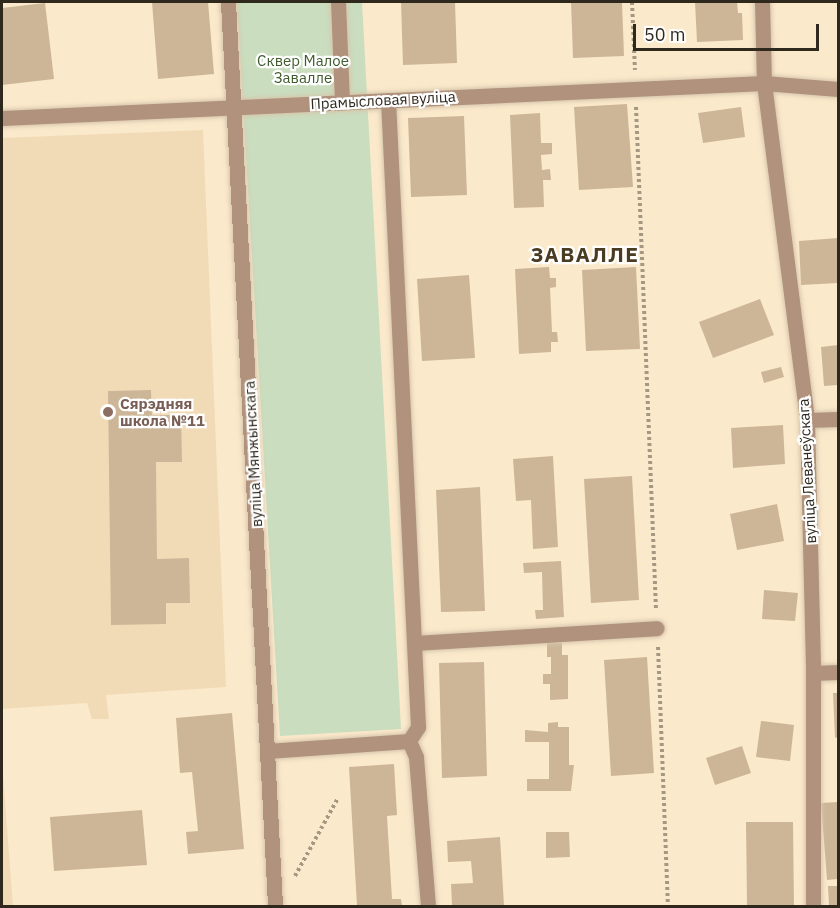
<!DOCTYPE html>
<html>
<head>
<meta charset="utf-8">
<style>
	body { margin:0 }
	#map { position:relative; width:840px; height:908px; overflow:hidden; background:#fbe9cb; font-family:"IBM Plex Sans",sans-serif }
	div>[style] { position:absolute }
	.built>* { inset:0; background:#f1dbb7 }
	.green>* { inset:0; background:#caddbf }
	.building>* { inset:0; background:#cdb698 }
	.path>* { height:4px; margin-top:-2px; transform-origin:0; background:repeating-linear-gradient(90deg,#a59882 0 3px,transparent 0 6px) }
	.roads { filter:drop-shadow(0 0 2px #d6c6ac) drop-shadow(0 0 2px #d6c6ac) }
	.minor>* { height:15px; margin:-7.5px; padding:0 7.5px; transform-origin:7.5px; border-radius:7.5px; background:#b1927c }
	.dots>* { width:16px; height:16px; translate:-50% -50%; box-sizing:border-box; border:3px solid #fff; border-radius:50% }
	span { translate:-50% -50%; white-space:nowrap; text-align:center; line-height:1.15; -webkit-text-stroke:4.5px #fff; paint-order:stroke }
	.park-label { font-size:15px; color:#3f5b2c }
	.street-label { font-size:15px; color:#2e281d }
	.education-label { font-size:15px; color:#785e54; font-weight:700 }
	.left { translate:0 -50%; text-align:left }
	.district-label { font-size:21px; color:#4a3c23; font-weight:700; letter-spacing:1.5px }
	.frame { position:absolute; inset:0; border:3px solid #2e281d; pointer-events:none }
	.scale { position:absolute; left:633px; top:24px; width:186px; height:27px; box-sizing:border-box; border:3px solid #2e281d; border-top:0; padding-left:8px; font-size:18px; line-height:21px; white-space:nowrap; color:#2e281d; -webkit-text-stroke:4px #fff; paint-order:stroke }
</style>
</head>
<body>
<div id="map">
	<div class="built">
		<div style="clip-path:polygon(203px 130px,226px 687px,106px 695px,109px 719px,92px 719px,87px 703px,2px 709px,2px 138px)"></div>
		<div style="clip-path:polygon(2px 753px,2px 761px,13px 906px,2px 906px)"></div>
	</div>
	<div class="green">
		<div style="clip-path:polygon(237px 2px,362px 2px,401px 729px,280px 736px)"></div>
	</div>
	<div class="building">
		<div style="clip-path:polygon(152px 2px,208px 2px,214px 74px,158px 79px)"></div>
		<div style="clip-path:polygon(401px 2px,455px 2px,457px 63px,403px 65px)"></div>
		<div style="clip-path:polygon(571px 2px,622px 2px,624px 56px,573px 58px)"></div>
		<div style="clip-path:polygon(695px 2px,737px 2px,738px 13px,742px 13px,743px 40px,697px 42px)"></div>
		<div style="clip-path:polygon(45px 3px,54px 79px,2px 85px,2px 8px)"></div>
		<div style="clip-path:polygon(627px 104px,633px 187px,579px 190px,574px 107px)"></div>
		<div style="clip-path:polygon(741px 107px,745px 137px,703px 143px,698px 113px)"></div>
		<div style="clip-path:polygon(540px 113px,541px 143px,552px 143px,552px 154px,541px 155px,542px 170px,550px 169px,551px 180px,543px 180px,544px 207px,514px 208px,510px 115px)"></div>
		<div style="clip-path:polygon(464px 116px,467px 195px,411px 197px,408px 118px)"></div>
		<div style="clip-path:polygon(838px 238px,838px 283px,801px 285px,799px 241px)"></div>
		<div style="clip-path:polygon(549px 267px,550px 278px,556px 278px,556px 287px,550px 288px,552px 332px,557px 332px,558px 342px,551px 342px,551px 352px,519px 354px,515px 269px)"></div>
		<div style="clip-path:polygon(636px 267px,640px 349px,586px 351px,582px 270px)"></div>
		<div style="clip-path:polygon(469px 275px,475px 358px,422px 361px,417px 279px)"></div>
		<div style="clip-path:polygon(760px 299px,774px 335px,713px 358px,699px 322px)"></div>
		<div style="clip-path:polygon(838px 345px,838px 385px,824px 386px,821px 347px)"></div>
		<div style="clip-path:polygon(781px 367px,784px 377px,764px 383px,761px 372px)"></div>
		<div style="clip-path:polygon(151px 390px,152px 415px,181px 415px,182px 462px,156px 462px,157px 559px,189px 558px,190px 603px,166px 603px,166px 624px,111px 625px,108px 391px)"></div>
		<div style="clip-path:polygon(783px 425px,785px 464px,733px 468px,731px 428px)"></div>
		<div style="clip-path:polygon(553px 456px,558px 547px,533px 549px,531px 500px,516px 501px,513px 459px)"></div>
		<div style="clip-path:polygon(632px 476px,639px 600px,591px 603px,584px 479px)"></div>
		<div style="clip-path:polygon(480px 487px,485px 611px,441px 612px,436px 490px)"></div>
		<div style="clip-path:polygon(777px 504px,784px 541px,737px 550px,730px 514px)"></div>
		<div style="clip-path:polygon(561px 561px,564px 617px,536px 619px,535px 610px,543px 610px,542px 572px,524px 573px,523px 563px)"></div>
		<div style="clip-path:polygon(764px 590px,798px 593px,795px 621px,762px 619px)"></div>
		<div style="clip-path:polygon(547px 643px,562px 643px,562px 655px,568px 655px,568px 699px,550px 700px,550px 684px,543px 684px,543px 674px,551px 674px,551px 657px,547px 657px)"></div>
		<div style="clip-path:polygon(647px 657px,654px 773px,611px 776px,604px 660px)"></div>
		<div style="clip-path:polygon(484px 662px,487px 776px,442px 778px,439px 663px)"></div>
		<div style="clip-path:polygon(833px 693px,838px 693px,838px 737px,835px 738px)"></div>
		<div style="clip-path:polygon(232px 713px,244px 849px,188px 854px,186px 832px,198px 831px,192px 772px,180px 773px,176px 718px)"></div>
		<div style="clip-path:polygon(761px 721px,794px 725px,790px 761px,756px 757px)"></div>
		<div style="clip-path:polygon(558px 722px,558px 727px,569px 727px,569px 765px,574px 765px,571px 791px,527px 791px,527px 779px,549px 779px,549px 742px,525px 742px,525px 730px,548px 732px,548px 723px)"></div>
		<div style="clip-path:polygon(742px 746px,751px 773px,715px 785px,706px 758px)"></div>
		<div style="clip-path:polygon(394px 764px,397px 815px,387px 816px,392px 899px,401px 899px,402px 906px,357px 906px,349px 767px)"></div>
		<div style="clip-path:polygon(838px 802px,838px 879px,827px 880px,821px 803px)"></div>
		<div style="clip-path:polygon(142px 810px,147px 865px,54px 871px,50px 817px)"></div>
		<div style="clip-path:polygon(746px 822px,793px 822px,794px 906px,747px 906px)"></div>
		<div style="clip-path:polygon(546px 832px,569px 832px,570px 857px,546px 858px)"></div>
		<div style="clip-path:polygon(500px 837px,504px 906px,452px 906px,451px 884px,473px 883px,471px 861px,448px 862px,447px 841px)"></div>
		<div style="clip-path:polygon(828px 886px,838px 886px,838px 906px,829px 906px)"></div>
	</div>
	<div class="path">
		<div style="left:632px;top:2px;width:68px;rotate:87.5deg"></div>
		<div style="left:636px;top:107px;width:502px;rotate:87.72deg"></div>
		<div style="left:658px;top:647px;width:259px;rotate:87.8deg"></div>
		<div style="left:295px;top:876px;width:89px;rotate:-61.1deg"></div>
	</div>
	<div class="roads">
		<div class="minor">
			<div style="left:228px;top:2px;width:905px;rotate:87.02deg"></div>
			<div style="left:338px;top:2px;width:100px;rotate:87.7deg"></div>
			<div style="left:762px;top:2px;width:81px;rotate:88.6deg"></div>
			<div style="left:764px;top:83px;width:340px;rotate:82.7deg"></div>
			<div style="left:807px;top:420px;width:253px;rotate:88.6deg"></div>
			<div style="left:813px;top:673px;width:233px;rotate:90deg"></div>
			<div style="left:388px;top:100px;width:628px;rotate:87.26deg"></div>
			<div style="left:418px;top:727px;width:17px;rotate:123deg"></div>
			<div style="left:2px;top:118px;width:763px;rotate:-2.63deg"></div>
			<div style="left:764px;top:83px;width:74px;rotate:4.6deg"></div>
			<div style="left:807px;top:420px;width:31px;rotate:-2deg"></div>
			<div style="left:414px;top:643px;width:243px;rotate:-3.5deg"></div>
			<div style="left:813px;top:673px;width:25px;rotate:-2deg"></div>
			<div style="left:409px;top:741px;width:17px;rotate:66deg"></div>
			<div style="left:416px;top:757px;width:149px;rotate:85.4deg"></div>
			<div style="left:267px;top:751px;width:142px;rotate:-4deg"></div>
		</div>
	</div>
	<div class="dots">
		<div style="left:108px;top:412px;background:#8d6e63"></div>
	</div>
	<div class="park-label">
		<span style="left:303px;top:69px">Сквер Малое<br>Завалле</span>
	</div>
	<div class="street-label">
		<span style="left:383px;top:100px;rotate:-3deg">Прамысловая вуліца</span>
		<span style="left:253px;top:454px;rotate:-93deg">вуліца Мянжынскага</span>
		<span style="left:807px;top:471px;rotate:-93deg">вуліца Леванеўскага</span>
	</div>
	<div class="education-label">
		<span class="left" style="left:120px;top:412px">Сярэдняя<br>школа №11</span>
	</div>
	<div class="district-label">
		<span style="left:585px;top:254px">ЗАВАЛЛЕ</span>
	</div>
	<div class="frame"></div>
	<div class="scale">50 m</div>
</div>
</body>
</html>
